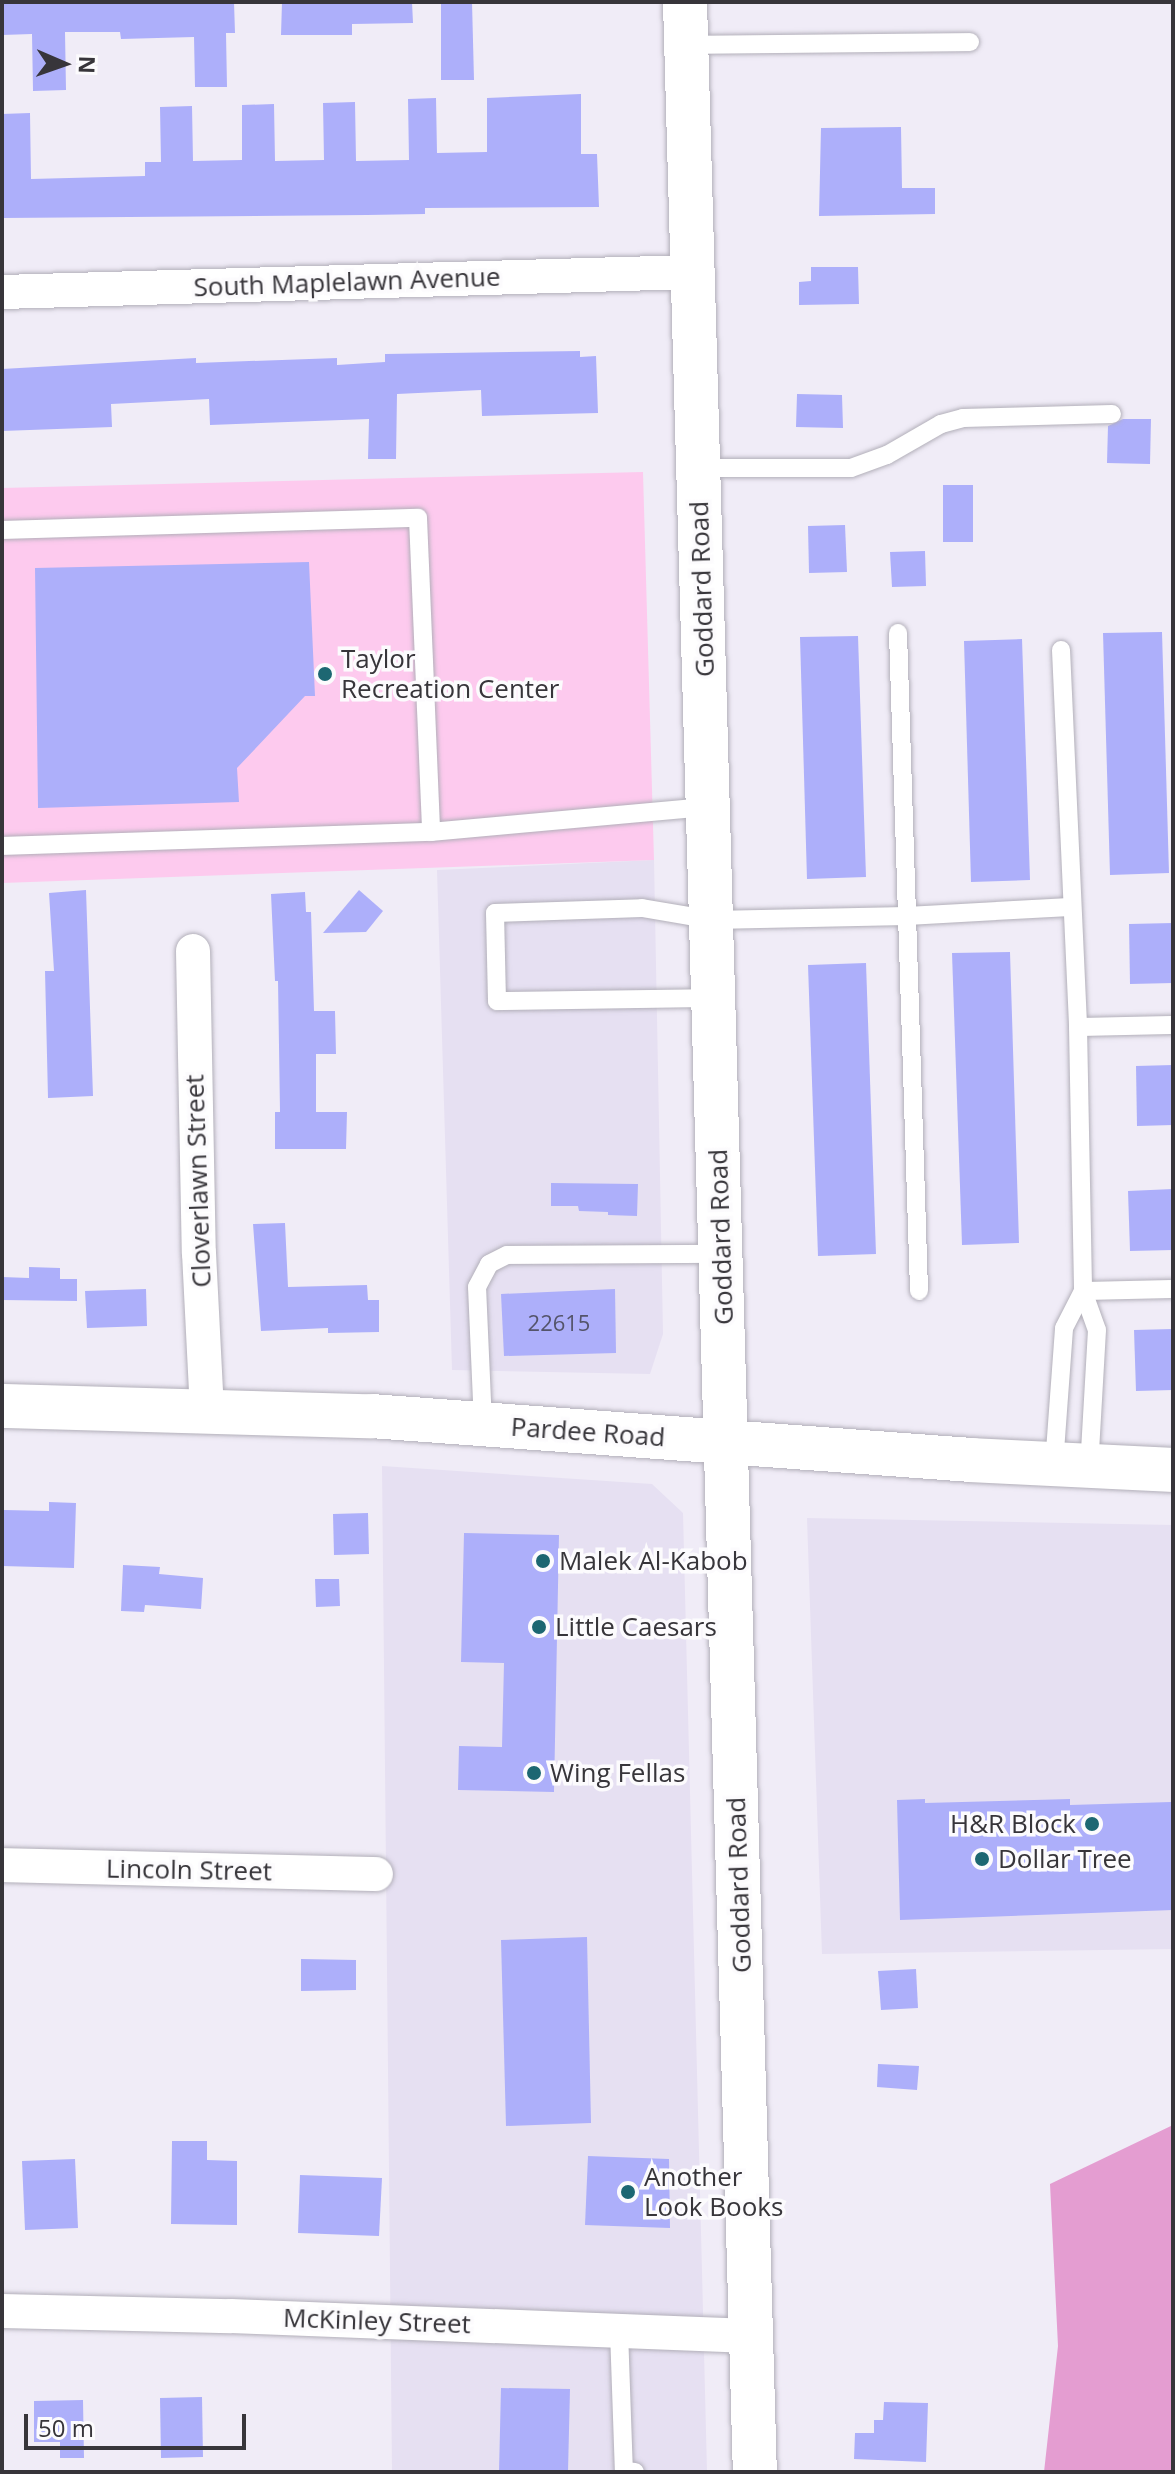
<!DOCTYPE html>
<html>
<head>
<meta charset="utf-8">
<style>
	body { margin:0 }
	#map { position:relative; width:1175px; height:2474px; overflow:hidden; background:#f0ecf7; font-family:"Open Sans",sans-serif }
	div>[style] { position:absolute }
	.built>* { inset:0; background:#e6e0f2 }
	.green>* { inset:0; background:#fdcaee }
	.forest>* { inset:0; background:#e49dd1 }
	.building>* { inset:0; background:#adaffa }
	.roads { filter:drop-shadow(0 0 2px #b2afb9) drop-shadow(0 0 2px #b2afb9) }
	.lane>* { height:18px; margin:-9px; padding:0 9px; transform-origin:9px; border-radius:9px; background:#fff }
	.street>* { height:34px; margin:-17px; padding:0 17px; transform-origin:17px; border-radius:17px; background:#fff }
	.secondary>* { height:44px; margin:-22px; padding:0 22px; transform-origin:22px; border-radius:22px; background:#fff }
	.dots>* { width:22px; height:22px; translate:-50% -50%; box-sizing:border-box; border:4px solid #fcfbfd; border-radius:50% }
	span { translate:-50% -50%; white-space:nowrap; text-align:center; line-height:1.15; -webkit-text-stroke:7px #fcfbfd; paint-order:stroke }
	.number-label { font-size:22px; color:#54546a }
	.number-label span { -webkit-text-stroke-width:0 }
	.street-label { font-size:26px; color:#37353a }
	.poi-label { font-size:26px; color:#37353a }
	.left { translate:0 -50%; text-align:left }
	.right { translate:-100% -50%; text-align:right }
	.frame { position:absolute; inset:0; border:4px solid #37353a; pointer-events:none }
	.north { position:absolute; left:24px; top:24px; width:80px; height:80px; -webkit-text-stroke:6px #fcfbfd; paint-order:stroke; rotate:92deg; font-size:22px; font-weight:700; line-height:32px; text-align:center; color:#37353a }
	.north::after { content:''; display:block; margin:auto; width:28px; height:36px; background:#37353a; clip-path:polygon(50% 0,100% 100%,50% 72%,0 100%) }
	.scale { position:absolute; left:24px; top:2414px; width:222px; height:36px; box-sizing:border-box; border:4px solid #37353a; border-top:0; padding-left:10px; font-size:24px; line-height:28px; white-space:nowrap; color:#37353a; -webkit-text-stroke:6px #fcfbfd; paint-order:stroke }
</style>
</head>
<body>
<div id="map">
	<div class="built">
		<div style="clip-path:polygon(654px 860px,663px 1334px,650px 1374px,452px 1370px,437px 870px)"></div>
		<div style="clip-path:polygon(382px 1466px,652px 1484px,683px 1513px,707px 2472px,392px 2472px)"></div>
		<div style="clip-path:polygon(807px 1518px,1173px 1525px,1173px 1949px,822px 1954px)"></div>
	</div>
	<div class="green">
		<div style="clip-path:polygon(643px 472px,654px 860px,2px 883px,2px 488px)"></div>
	</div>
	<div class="forest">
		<div style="clip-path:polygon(1173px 2125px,1173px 2472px,1044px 2472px,1058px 2346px,1050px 2184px)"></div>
	</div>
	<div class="building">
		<div style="clip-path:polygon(2px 2px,234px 2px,235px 33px,226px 33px,227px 87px,195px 87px,194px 37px,121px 39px,120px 32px,65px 32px,66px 90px,33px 91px,32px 34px,2px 35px)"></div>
		<div style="clip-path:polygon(282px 2px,412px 2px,413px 23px,352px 24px,352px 35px,281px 35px)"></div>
		<div style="clip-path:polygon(441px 2px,472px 2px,474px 80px,441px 80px)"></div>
		<div style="clip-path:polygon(581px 94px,581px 154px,597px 154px,599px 207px,425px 208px,425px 214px,367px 215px,2px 218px,2px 114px,30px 113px,31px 179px,145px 176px,145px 162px,161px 162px,160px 107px,192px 106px,193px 161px,242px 160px,242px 105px,274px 104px,275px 161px,324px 160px,323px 103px,355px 102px,356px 161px,409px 160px,408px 99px,436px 98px,437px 153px,487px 152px,487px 98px)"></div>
		<div style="clip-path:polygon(901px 127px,902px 188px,935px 188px,935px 214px,819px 216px,821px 128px)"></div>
		<div style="clip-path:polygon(811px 267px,858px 267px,859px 304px,799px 305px,799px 282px,811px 281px)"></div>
		<div style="clip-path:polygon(580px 351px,580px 357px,596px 356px,598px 413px,482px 416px,481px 390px,397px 394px,396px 459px,368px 459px,369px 419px,210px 425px,209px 399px,111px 404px,112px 427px,2px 431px,2px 369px,196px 358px,196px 363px,337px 358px,337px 365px,385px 362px,385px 354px)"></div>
		<div style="clip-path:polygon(797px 394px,842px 395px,843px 428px,796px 427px)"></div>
		<div style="clip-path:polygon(1123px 419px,1151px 419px,1150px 464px,1107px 463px,1108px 426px)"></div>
		<div style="clip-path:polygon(943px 485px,973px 485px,973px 542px,943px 542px)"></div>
		<div style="clip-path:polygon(845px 525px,847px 572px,809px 573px,808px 526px)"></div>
		<div style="clip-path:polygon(925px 551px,926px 586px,892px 587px,890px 552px)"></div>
		<div style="clip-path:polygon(309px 562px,315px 696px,305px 696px,237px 768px,239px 802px,38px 808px,35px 568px)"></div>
		<div style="clip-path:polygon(1162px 632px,1169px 873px,1110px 875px,1103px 633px)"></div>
		<div style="clip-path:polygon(858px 636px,866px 877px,807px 879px,800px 637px)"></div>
		<div style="clip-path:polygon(1022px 639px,1030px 880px,971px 882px,964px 641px)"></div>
		<div style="clip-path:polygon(86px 890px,93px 1096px,48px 1098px,45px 971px,54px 971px,49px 893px)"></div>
		<div style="clip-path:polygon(359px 890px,383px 911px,366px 932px,323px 933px)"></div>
		<div style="clip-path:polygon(305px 892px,306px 912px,311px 912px,314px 1011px,335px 1011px,336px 1054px,316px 1054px,316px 1112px,347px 1112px,346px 1149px,275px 1149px,275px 1112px,280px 1112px,278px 981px,275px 981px,271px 894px)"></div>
		<div style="clip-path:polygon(1173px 923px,1173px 983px,1130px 984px,1129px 924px)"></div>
		<div style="clip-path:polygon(1010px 952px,1019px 1243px,962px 1245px,952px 953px)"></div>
		<div style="clip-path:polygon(866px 963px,876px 1254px,818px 1256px,808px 965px)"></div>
		<div style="clip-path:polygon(1173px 1065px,1173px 1125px,1137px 1126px,1136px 1066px)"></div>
		<div style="clip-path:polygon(551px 1183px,638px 1184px,637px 1216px,608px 1215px,608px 1212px,579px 1211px,578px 1206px,551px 1206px)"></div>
		<div style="clip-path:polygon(1173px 1189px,1173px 1250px,1130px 1251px,1128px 1191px)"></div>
		<div style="clip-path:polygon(285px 1223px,288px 1287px,367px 1285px,368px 1300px,379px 1300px,379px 1332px,328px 1333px,328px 1328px,261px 1331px,253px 1224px)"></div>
		<div style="clip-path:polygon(29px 1267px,60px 1268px,60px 1279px,77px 1279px,77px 1301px,2px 1300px,2px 1277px,29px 1278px)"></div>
		<div style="clip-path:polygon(146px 1289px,147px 1326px,87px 1328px,85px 1291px)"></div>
		<div style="clip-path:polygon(615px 1289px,616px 1353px,504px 1356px,501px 1294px)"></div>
		<div style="clip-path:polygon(1173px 1329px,1173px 1390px,1136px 1391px,1134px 1330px)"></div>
		<div style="clip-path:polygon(49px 1502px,76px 1503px,74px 1568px,2px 1566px,4px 1510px,49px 1511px)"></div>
		<div style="clip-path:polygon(368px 1513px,369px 1554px,334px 1555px,333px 1514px)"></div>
		<div style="clip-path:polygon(464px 1533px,559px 1535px,554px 1792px,458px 1790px,459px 1746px,502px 1747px,504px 1663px,461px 1662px)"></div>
		<div style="clip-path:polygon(123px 1565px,160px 1567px,159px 1574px,203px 1578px,201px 1609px,145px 1605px,144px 1612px,121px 1611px)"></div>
		<div style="clip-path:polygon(315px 1579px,339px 1579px,340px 1606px,316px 1607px)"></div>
		<div style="clip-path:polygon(925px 1799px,925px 1803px,1070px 1799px,1070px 1805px,1171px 1802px,1173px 1910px,900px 1920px,897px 1800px)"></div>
		<div style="clip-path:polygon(587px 1937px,591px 2123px,506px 2126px,501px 1940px)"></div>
		<div style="clip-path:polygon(301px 1959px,356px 1960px,356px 1990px,301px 1991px)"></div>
		<div style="clip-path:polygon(916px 1969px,918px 2008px,881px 2010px,878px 1971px)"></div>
		<div style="clip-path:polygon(878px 2064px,919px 2066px,917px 2090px,877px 2087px)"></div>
		<div style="clip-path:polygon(172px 2141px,207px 2141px,207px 2160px,237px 2161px,237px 2225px,171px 2224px)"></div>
		<div style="clip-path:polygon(588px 2156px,669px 2159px,670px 2228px,585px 2225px)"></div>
		<div style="clip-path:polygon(75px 2159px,78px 2228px,25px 2230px,22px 2161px)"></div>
		<div style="clip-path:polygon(300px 2175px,382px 2178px,379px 2236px,298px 2233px)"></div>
		<div style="clip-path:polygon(501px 2388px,570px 2389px,568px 2472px,499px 2472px)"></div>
		<div style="clip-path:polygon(202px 2397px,203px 2457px,161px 2458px,160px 2398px)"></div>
		<div style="clip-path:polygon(83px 2400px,84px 2458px,60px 2458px,60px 2442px,34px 2442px,34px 2401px)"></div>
		<div style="clip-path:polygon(884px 2402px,928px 2403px,926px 2462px,854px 2459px,855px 2433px,874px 2433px,874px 2420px,883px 2420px)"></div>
	</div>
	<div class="roads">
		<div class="lane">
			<div style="left:686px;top:45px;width:284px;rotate:-0.6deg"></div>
			<div style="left:698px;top:468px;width:153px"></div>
			<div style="left:851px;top:468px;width:38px;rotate:-20deg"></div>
			<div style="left:887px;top:455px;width:62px;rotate:-29.9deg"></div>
			<div style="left:941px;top:424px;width:23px;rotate:-15deg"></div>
			<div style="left:963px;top:418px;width:149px;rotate:-1.5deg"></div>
			<div style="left:2px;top:530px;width:416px;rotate:-1.7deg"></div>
			<div style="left:418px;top:518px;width:314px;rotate:87.6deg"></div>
			<div style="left:898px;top:633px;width:658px;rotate:88.17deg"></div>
			<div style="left:1061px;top:650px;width:377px;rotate:87.4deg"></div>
			<div style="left:1078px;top:1027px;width:264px;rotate:88.9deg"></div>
			<div style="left:1083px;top:1291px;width:41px;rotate:70.3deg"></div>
			<div style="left:1097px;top:1330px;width:137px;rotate:93.3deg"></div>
			<div style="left:2px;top:846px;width:429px;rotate:-1.9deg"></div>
			<div style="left:431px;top:832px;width:278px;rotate:-5.2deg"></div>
			<div style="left:714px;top:998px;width:217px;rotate:179.2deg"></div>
			<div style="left:497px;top:1001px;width:88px;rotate:-91.3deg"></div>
			<div style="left:495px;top:913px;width:147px;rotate:-1.9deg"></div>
			<div style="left:642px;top:908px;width:71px;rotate:9.7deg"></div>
			<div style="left:712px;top:920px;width:195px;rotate:-1.2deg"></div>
			<div style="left:907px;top:916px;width:163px;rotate:-3.2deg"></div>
			<div style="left:1078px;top:1027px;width:95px;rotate:-1.2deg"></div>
			<div style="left:483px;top:1424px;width:137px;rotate:-92.5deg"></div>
			<div style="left:477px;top:1287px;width:26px;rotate:-62deg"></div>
			<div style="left:489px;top:1264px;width:20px;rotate:-27deg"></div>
			<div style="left:507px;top:1255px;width:214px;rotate:-0.3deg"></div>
			<div style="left:1054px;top:1465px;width:137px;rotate:-85.8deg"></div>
			<div style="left:1064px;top:1328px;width:42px;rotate:-62.8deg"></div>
			<div style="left:1083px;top:1291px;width:90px;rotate:-1.3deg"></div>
			<div style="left:619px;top:2331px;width:140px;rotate:88deg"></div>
			<div style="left:624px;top:2471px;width:11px;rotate:5deg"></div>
		</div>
		<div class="street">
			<div style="left:2px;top:292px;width:691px;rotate:-1.66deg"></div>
			<div style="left:193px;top:951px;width:302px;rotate:88.9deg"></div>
			<div style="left:199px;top:1253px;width:158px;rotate:87.1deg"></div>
			<div style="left:2px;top:1865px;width:374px;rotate:1.4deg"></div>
			<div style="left:2px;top:2311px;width:229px;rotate:1.3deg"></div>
			<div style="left:231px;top:2316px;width:520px;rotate:2.2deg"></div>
		</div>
		<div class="secondary">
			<div style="left:685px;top:2px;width:2471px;rotate:88.38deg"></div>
			<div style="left:2px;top:1406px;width:369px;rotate:1.6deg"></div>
			<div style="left:371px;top:1416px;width:602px;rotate:4.19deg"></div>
			<div style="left:971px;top:1460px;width:202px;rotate:2.8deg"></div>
		</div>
	</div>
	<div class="dots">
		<div style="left:325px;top:674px;background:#1d6772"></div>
		<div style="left:543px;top:1561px;background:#1d6772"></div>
		<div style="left:539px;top:1627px;background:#1d6772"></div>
		<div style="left:534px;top:1773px;background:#1d6772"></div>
		<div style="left:1092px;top:1824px;background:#1d6772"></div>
		<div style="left:982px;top:1859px;background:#1d6772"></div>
		<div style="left:628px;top:2192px;background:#1d6772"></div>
	</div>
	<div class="number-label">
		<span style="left:559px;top:1323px">22615</span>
	</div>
	<div class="street-label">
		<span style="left:347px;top:282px;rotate:-2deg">South Maplelawn Avenue</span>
		<span style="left:702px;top:589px;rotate:-92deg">Goddard Road</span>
		<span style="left:198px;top:1181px;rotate:-92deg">Cloverlawn Street</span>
		<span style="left:721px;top:1237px;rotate:-92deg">Goddard Road</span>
		<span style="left:588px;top:1432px;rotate:4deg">Pardee Road</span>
		<span style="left:189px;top:1870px;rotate:1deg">Lincoln Street</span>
		<span style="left:739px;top:1885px;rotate:-92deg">Goddard Road</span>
		<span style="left:377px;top:2321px;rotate:2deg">McKinley Street</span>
	</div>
	<div class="poi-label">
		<span class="left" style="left:341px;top:674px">Taylor<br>Recreation Center</span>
		<span class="left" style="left:559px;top:1561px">Malek Al-Kabob</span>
		<span class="left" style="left:555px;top:1627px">Little Caesars</span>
		<span class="left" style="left:550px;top:1773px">Wing Fellas</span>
		<span class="right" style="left:1076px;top:1824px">H&amp;R Block</span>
		<span class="left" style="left:998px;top:1859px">Dollar Tree</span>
		<span class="left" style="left:644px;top:2192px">Another<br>Look Books</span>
	</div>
	<div class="frame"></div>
	<div class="north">N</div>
	<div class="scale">50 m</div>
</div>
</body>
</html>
